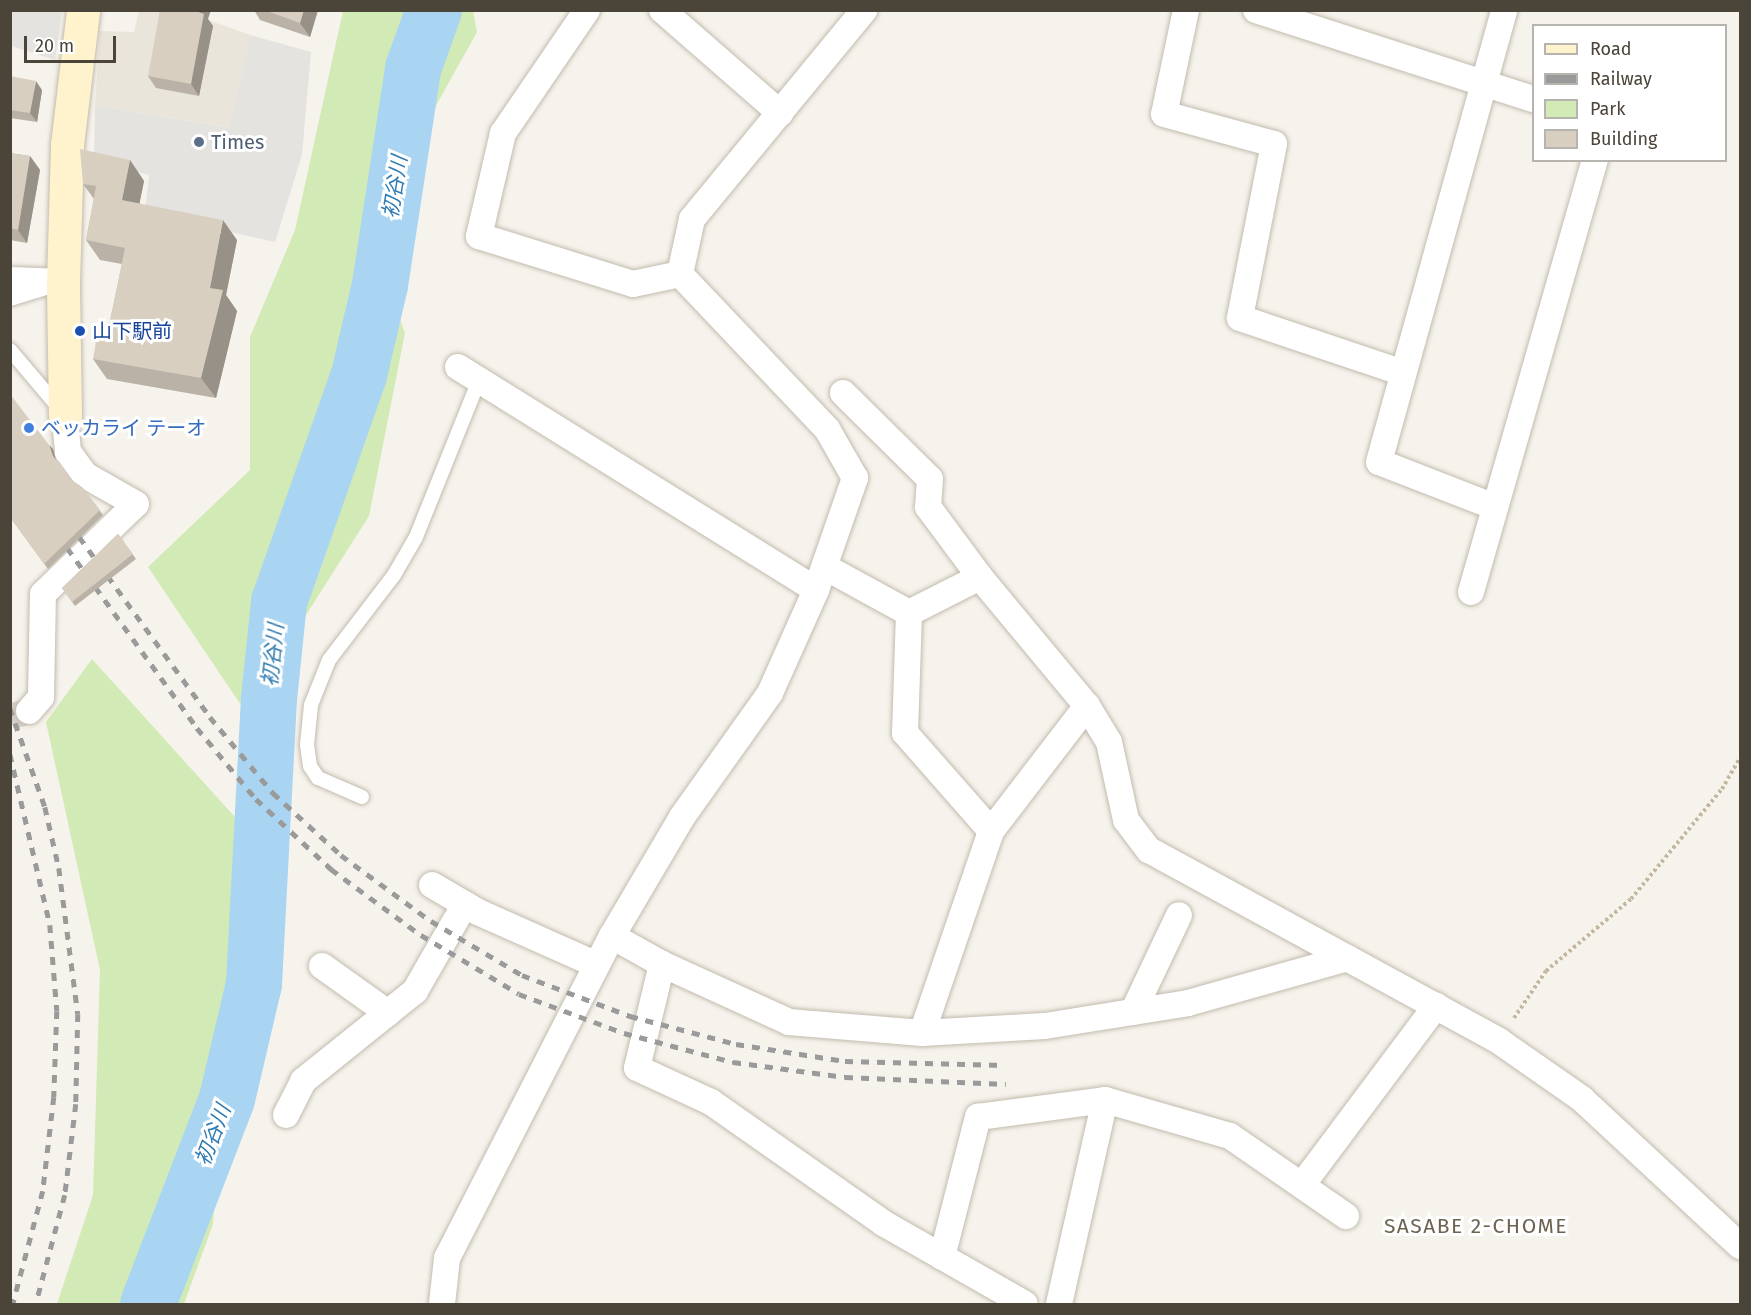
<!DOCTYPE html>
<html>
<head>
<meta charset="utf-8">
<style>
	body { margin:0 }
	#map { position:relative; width:1751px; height:1315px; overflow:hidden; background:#f6f3ec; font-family:"Fira Sans","Noto Sans JP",sans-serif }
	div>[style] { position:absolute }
	.residential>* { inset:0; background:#eae5da }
	.green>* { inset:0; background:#d2eab5 }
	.parking>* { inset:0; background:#e5e3e0 }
	.river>* { height:56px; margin:-28px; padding:0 28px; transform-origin:28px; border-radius:28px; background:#a9d4f2 }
	.street-tunnel>* { height:26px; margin-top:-13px; transform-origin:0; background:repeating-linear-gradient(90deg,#d4d0c8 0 26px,transparent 0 39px) }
	.path>* { height:4px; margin-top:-2px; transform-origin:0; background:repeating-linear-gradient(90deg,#c4b79f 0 3px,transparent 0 6px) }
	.roads { filter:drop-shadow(0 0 2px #c2bbae) drop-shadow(0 0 2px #c2bbae) }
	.lane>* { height:14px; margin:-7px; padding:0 7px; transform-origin:7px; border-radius:7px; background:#fff }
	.street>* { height:26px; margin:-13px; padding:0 13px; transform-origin:13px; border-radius:13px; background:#fff }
	.secondary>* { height:33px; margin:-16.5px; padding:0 16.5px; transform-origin:16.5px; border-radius:16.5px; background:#fff3cd }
	.rail>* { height:4.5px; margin-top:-2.25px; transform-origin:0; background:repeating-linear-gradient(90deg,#9a9a9a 0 8px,transparent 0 16px) }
	.wall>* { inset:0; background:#bab2a6 }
	.shaded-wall>* { inset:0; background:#979187 }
	.building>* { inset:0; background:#d8cfc1 }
	.dots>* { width:16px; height:16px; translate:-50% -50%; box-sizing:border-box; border:3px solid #fff; border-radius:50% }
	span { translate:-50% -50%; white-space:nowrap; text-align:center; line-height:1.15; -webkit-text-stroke:6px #fff; paint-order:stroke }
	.service-label { font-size:20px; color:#4e5e75 }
	.left { translate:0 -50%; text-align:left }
	.transit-label { font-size:20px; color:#164399 }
	.shop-label { font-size:20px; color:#366cbe }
	.water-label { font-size:21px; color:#2e7ab2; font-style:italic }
	.neighbourhood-label { font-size:21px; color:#6e6250; letter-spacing:1.5px }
	.frame { position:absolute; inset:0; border:12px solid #4b4439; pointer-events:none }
	.legend { position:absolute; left:1532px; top:24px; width:195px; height:138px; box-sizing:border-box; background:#fff; border:2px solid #b7b4b0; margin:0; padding:8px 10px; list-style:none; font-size:18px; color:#4b4439 }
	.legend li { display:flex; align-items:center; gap:12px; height:30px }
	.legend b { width:30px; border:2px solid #b7b4b0 }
	.scale { position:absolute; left:24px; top:36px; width:92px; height:27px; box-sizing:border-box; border:3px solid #4b4439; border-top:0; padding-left:8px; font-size:18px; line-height:21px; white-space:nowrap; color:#4b4439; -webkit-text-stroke:4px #fff; paint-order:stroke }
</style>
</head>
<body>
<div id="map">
	<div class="residential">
		<div style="clip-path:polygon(139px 11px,183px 11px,250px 35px,231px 128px,95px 105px,100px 31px,134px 32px)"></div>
	</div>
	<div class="green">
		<div style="clip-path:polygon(343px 11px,473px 11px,477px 32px,366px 231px,405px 333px,369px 516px,245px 711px,148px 567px,250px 470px,250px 337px,295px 230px)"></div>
		<div style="clip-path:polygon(92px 659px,243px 826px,226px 1000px,213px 1224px,184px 1304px,57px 1304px,93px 1195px,100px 970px,46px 722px)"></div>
	</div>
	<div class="parking">
		<div style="clip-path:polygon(10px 11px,62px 11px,55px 60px,11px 46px)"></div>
		<div style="clip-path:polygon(250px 35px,311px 52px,302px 155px,275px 242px,145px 213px,149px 175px,94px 160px,95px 105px,230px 128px)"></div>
	</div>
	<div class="river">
		<div style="left:148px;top:1304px;width:220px;rotate:-68.9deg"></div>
		<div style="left:227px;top:1099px;width:118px;rotate:-76.8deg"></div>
		<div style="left:254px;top:984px;width:285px;rotate:-87deg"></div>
		<div style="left:269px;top:699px;width:98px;rotate:-84.1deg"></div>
		<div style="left:279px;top:602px;width:241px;rotate:-70.6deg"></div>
		<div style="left:359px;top:375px;width:92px;rotate:-76.9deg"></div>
		<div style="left:380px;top:285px;width:219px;rotate:-81.3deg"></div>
		<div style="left:413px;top:69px;width:63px;rotate:-70.4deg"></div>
	</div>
	<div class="street-tunnel">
		<div style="left:10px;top:717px;width:20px;rotate:-18deg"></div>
	</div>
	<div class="path">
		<div style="left:1514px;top:1018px;width:57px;rotate:-55.8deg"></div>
		<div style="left:1546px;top:971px;width:111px;rotate:-40.3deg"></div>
		<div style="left:1631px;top:899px;width:143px;rotate:-50.4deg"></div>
		<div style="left:1722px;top:789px;width:36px;rotate:-60deg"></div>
	</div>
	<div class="roads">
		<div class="lane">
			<div style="left:10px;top:299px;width:38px;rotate:-17deg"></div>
			<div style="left:10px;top:350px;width:77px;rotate:49.7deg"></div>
			<div style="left:362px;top:797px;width:48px;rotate:-156.6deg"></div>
			<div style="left:318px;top:778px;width:14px;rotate:-124deg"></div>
			<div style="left:310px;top:766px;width:21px;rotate:-98deg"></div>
			<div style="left:307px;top:745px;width:40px;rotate:-84.3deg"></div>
			<div style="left:311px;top:705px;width:48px;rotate:-68.2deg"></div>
			<div style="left:329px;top:660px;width:107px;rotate:-52.6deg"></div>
			<div style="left:394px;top:575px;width:44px;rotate:-59.9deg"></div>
			<div style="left:416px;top:537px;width:169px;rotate:-68.1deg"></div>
		</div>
		<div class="street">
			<div style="left:587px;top:10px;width:149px;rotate:124.3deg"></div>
			<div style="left:503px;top:133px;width:106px;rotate:103.1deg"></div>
			<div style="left:479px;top:236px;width:161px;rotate:17.3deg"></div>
			<div style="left:633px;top:284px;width:48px;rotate:-12deg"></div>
			<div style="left:680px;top:274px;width:56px;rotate:-77.7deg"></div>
			<div style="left:692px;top:219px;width:271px;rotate:-50.5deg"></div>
			<div style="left:662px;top:10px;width:157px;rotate:41.1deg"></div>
			<div style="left:1186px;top:10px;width:106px;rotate:101.9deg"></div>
			<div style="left:1164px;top:114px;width:114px;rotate:15.3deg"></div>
			<div style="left:1274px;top:144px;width:177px;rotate:101.1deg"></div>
			<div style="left:1240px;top:318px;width:172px;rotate:18.6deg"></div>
			<div style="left:1256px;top:10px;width:292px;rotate:17.8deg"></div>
			<div style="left:10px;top:280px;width:53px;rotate:2.2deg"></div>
			<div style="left:458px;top:367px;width:422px;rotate:31.9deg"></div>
			<div style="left:843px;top:393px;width:122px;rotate:44.7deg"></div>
			<div style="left:930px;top:479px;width:28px;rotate:94deg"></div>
			<div style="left:928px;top:507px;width:87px;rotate:53.4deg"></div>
			<div style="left:1495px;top:507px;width:124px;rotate:-158.8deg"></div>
			<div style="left:1379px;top:462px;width:469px;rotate:-74.5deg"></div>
			<div style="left:1471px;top:592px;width:449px;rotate:-74deg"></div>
			<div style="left:909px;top:613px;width:120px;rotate:91.9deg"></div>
			<div style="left:905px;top:733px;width:130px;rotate:48.7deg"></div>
			<div style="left:1087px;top:706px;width:42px;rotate:58.6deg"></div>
			<div style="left:1109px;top:742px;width:80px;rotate:77.7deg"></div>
			<div style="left:1126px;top:820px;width:38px;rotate:53deg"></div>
			<div style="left:1149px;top:850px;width:399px;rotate:28.6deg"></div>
			<div style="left:1499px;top:1041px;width:101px;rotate:34.9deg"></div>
			<div style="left:1582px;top:1099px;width:216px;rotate:42.9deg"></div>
			<div style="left:29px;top:711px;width:18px;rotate:-49deg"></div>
			<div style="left:41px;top:697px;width:103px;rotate:-88.9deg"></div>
			<div style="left:43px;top:594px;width:129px;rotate:-44.1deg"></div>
			<div style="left:136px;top:504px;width:59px;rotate:-150.4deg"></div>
			<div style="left:85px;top:475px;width:29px;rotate:-126deg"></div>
			<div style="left:68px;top:452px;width:37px;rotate:-95deg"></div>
			<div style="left:432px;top:885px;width:53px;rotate:30.4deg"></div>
			<div style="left:478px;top:912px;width:130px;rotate:24deg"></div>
			<div style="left:612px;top:936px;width:57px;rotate:29.2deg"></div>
			<div style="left:662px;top:964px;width:107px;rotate:103.5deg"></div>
			<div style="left:637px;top:1068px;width:81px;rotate:24.7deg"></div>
			<div style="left:711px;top:1102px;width:210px;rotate:35.1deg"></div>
			<div style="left:883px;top:1223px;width:163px;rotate:29.7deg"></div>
			<div style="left:662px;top:964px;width:140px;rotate:24.5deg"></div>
			<div style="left:789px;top:1022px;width:133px;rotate:4.7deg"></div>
			<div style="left:922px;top:1033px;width:213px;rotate:-71.1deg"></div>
			<div style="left:991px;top:831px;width:158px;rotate:-52.5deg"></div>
			<div style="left:1087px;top:706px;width:168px;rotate:-129.7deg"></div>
			<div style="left:980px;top:577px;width:80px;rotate:153.1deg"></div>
			<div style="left:909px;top:613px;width:96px;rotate:-151.3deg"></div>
			<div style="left:322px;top:966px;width:81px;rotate:35.5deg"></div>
			<div style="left:1133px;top:1012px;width:107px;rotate:-64.6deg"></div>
			<div style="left:922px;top:1033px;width:123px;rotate:-3.3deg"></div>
			<div style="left:1045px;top:1026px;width:145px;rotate:-9.1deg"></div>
			<div style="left:1188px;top:1003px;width:166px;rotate:-15.7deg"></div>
			<div style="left:286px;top:1115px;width:38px;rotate:-63deg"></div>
			<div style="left:303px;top:1081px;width:144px;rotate:-38.8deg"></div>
			<div style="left:415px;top:991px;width:100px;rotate:-60.1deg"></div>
			<div style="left:1302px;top:1185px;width:224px;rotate:-53.2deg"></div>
			<div style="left:942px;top:1257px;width:145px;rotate:-75.6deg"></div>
			<div style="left:978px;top:1117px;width:128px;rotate:-7.6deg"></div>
			<div style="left:1105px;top:1100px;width:130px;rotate:16.1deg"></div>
			<div style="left:1230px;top:1136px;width:141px;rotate:34.6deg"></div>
			<div style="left:442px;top:1304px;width:46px;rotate:-83.8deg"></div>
			<div style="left:447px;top:1258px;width:362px;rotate:-62.9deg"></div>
			<div style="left:612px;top:936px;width:138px;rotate:-59.5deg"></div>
			<div style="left:682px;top:817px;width:152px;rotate:-54.6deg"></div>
			<div style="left:770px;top:693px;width:113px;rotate:-65.9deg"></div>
			<div style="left:816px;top:590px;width:119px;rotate:-70.8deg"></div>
			<div style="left:855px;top:478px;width:56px;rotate:-119.7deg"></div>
			<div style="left:827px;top:429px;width:214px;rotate:-133.5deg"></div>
			<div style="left:1059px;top:1304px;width:209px;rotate:-77.3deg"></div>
		</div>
		<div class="secondary">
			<div style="left:65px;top:415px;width:133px;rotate:-90.9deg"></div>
			<div style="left:63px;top:282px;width:137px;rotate:-88.3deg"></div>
			<div style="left:67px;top:145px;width:136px;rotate:-83.2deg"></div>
		</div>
	</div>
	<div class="rail">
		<div style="left:70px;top:524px;width:238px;rotate:54deg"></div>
		<div style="left:210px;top:717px;width:99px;rotate:50.3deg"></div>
		<div style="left:273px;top:793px;width:92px;rotate:42.4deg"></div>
		<div style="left:341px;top:855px;width:112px;rotate:36.3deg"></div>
		<div style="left:431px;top:921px;width:106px;rotate:30.7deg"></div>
		<div style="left:522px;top:975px;width:116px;rotate:20.8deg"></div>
		<div style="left:630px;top:1016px;width:110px;rotate:14.8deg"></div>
		<div style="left:736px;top:1044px;width:110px;rotate:8.9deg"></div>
		<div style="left:845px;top:1061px;width:160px;rotate:1.4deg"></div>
		<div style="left:58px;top:535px;width:238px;rotate:54.2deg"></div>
		<div style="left:197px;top:728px;width:92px;rotate:50.3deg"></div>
		<div style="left:256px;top:799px;width:103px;rotate:43deg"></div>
		<div style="left:331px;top:869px;width:112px;rotate:36.3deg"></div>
		<div style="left:421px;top:935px;width:114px;rotate:31deg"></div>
		<div style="left:519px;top:994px;width:112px;rotate:20.4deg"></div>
		<div style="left:624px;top:1033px;width:113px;rotate:14.9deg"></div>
		<div style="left:733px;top:1062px;width:113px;rotate:7.6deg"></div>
		<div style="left:845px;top:1077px;width:161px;rotate:2.5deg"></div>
		<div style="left:10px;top:708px;width:105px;rotate:70.5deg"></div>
		<div style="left:45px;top:807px;width:63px;rotate:77.1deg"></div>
		<div style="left:59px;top:868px;width:147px;rotate:82.6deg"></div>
		<div style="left:78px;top:1014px;width:90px;rotate:91.3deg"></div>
		<div style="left:76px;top:1104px;width:92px;rotate:96.9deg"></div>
		<div style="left:65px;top:1195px;width:113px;rotate:104.9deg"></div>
		<div style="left:10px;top:754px;width:176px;rotate:76.8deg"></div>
		<div style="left:50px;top:925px;width:86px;rotate:85.3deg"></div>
		<div style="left:57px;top:1011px;width:86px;rotate:92deg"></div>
		<div style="left:54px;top:1097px;width:95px;rotate:96.7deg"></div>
		<div style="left:43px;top:1191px;width:117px;rotate:104.9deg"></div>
	</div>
	<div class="wall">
		<div style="clip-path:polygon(254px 10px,318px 10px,310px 37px,260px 20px)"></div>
		<div style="clip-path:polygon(208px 19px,213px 26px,199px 96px,156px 88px,148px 76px)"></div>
		<div style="clip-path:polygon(10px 76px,42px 90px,37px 122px,10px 118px)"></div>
		<div style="clip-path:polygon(10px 153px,30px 156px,40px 170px,27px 243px,10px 240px)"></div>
		<div style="clip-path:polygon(130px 160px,144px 181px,139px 204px,237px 240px,226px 295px,237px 311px,216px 398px,107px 379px,93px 359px,109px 326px,122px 264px,100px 260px,86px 240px,94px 199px,83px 184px)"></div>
		<div style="clip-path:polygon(53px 449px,56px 461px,70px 479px,83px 488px,103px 515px,48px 569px,10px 517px)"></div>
		<div style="clip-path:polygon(118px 534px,136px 559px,75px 606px,62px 588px)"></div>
	</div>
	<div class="shaded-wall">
		<div style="clip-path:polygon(199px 10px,211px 10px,208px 19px,213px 26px,199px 96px,191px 84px)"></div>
		<div style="clip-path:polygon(304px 10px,318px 10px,310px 37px,300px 23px)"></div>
		<div style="clip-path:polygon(36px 81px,42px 90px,37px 122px,30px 113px)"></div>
		<div style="clip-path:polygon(30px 156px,40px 170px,27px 243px,18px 230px)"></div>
		<div style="clip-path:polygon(130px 160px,144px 181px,136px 221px,122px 200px)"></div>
		<div style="clip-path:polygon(223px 220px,237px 240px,226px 295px,237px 311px,216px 398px,201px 378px,210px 288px)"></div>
		<div style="clip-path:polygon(49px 445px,53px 449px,56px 461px,53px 456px)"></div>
	</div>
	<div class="building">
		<div style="clip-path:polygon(160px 10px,199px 10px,198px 12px,204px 14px,191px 84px,148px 76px)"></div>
		<div style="clip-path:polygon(264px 10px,304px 10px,300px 23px)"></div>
		<div style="clip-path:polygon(10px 76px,36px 81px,30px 113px,10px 110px)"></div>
		<div style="clip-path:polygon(80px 149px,130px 160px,122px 200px,223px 220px,210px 288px,223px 290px,201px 378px,93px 359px,99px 324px,109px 326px,125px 248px,86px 240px,96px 186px,83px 184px)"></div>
		<div style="clip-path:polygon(10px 153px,30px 156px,18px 230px,10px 228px)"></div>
		<div style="clip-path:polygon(10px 394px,49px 445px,53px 456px,70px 479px,83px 488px,100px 510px,44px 564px,10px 517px)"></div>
		<div style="clip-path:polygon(118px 534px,133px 554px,72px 602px,62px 588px)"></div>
	</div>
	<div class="dots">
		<div style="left:199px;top:142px;background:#5c6f8a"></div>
		<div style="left:80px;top:331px;background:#1a4fb4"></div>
		<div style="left:29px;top:428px;background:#3f7fe0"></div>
	</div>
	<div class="service-label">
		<span class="left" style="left:211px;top:142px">Times</span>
	</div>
	<div class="transit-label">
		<span class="left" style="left:92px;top:331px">山下駅前</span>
	</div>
	<div class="shop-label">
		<span class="left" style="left:41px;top:428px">ベッカライ テーオ</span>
	</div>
	<div class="water-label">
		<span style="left:395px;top:187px;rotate:-81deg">初谷川</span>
		<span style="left:273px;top:655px;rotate:-84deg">初谷川</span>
		<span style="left:213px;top:1135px;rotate:-69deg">初谷川</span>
	</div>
	<div class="neighbourhood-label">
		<span style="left:1476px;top:1226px">SASABE 2-CHOME</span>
	</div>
	<div class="frame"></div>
	<ul class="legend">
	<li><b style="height:8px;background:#fff3cd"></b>Road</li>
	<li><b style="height:8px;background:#9a9a9a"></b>Railway</li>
	<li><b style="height:16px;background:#d2eab5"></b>Park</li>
	<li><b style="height:16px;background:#d8cfc1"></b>Building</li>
	</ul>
	<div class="scale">20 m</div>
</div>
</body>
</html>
